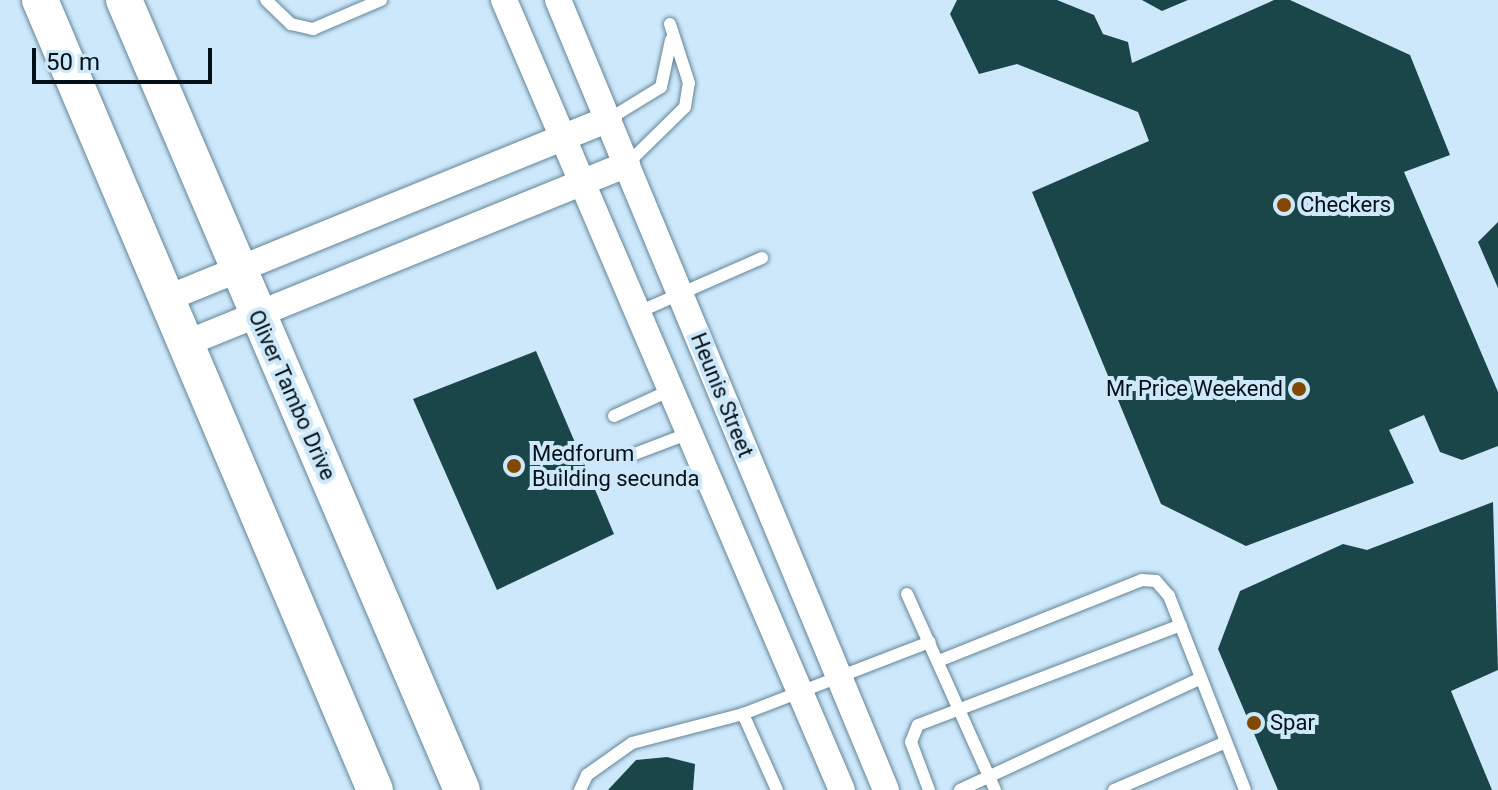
<!DOCTYPE html>
<html>
<head>
<meta charset="utf-8">
<style>
	body { margin:0 }
	#map { position:relative; width:1498px; height:790px; overflow:hidden; background:#cde8fa; font-family:Roboto,sans-serif }
	div>[style] { position:absolute }
	.building>* { inset:0; background:#1a4649 }
	.roads { filter:drop-shadow(0 0 2px #648498) drop-shadow(0 0 2px #648498) }
	.lane>* { height:12px; margin:-6px; padding:0 6px; transform-origin:6px; border-radius:6px; background:#fff }
	.street>* { height:26px; margin:-13px; padding:0 13px; transform-origin:13px; border-radius:13px; background:#fff }
	.secondary>* { height:36px; margin:-18px; padding:0 18px; transform-origin:18px; border-radius:18px; background:#fff }
	.dots>* { width:22px; height:22px; translate:-50% -50%; box-sizing:border-box; border:4px solid #cde8fa; border-radius:50% }
	span { translate:-50% -50%; white-space:nowrap; text-align:center; line-height:1.15; -webkit-text-stroke:8px #cde8fa; paint-order:stroke }
	.poi-label { font-size:22px; color:#041017 }
	.left { translate:0 -50%; text-align:left }
	.right { translate:-100% -50%; text-align:right }
	.street-label { font-size:22px; color:#041017 }
	.scale { position:absolute; left:32px; top:48px; width:180px; height:36px; box-sizing:border-box; border:4px solid #041017; border-top:0; padding-left:10px; font-size:24px; line-height:28px; white-space:nowrap; color:#041017; -webkit-text-stroke:6px #cde8fa; paint-order:stroke }
</style>
</head>
<body>
<div id="map">
	<div class="building">
		<div style="clip-path:polygon(957px 0,1057px 0,1094px 15px,1103px 34px,1128px 42px,1132px 63px,1274px 0,1290px 0,1410px 55px,1450px 155px,1404px 172px,1498px 392px,1498px 446px,1462px 460px,1440px 452px,1424px 415px,1389px 430px,1414px 483px,1246px 546px,1161px 504px,1032px 192px,1149px 141px,1138px 112px,1017px 64px,979px 74px,950px 14px)"></div>
		<div style="clip-path:polygon(1142px 0,1188px 0,1162px 11px)"></div>
		<div style="clip-path:polygon(1498px 222px,1498px 288px,1478px 242px)"></div>
		<div style="clip-path:polygon(536px 351px,614px 534px,497px 590px,413px 399px)"></div>
		<div style="clip-path:polygon(1493px 502px,1498px 670px,1451px 691px,1492px 790px,1278px 790px,1218px 649px,1240px 591px,1343px 544px,1367px 550px)"></div>
		<div style="clip-path:polygon(667px 757px,695px 764px,693px 790px,608px 790px,636px 760px)"></div>
	</div>
	<div class="roads">
		<div class="lane">
			<div style="left:266px;top:0;width:35px;rotate:44deg"></div>
			<div style="left:291px;top:24px;width:23px;rotate:13deg"></div>
			<div style="left:313px;top:29px;width:74px;rotate:-23.1deg"></div>
			<div style="left:609px;top:119px;width:61px;rotate:-31.6deg"></div>
			<div style="left:661px;top:87px;width:48px;rotate:-78deg"></div>
			<div style="left:627px;top:164px;width:81px;rotate:-44.5deg"></div>
			<div style="left:685px;top:107px;width:24px;rotate:-81deg"></div>
			<div style="left:689px;top:83px;width:62px;rotate:-107.9deg"></div>
			<div style="left:643px;top:310px;width:130px;rotate:-23.6deg"></div>
			<div style="left:614px;top:416px;width:65px;rotate:-24.6deg"></div>
			<div style="left:632px;top:455px;width:62px;rotate:-20.8deg"></div>
			<div style="left:907px;top:594px;width:215px;rotate:65.8deg"></div>
			<div style="left:941px;top:660px;width:216px;rotate:-21.7deg"></div>
			<div style="left:1142px;top:580px;width:14px;rotate:4deg"></div>
			<div style="left:1156px;top:581px;width:20px;rotate:49deg"></div>
			<div style="left:1169px;top:596px;width:208px;rotate:68.6deg"></div>
			<div style="left:743px;top:714px;width:83px;rotate:65.9deg"></div>
			<div style="left:580px;top:790px;width:17px;rotate:-65deg"></div>
			<div style="left:587px;top:775px;width:55px;rotate:-35.4deg"></div>
			<div style="left:632px;top:743px;width:115px;rotate:-14.6deg"></div>
			<div style="left:743px;top:714px;width:200px;rotate:-21.1deg"></div>
			<div style="left:929px;top:790px;width:51px;rotate:-110.6deg"></div>
			<div style="left:911px;top:742px;width:18px;rotate:-68deg"></div>
			<div style="left:918px;top:725px;width:281px;rotate:-20.8deg"></div>
			<div style="left:960px;top:790px;width:266px;rotate:-24.9deg"></div>
			<div style="left:1114px;top:790px;width:122px;rotate:-23.2deg"></div>
		</div>
		<div class="street">
			<div style="left:504px;top:0;width:859px;rotate:66.84deg"></div>
			<div style="left:558px;top:0;width:855px;rotate:67.45deg"></div>
			<div style="left:168px;top:298px;width:476px;rotate:-22.1deg"></div>
			<div style="left:187px;top:343px;width:475px;rotate:-22.1deg"></div>
		</div>
		<div class="secondary">
			<div style="left:40px;top:0;width:858px;rotate:67.02deg"></div>
			<div style="left:124px;top:0;width:859px;rotate:66.84deg"></div>
		</div>
	</div>
	<div class="dots">
		<div style="left:1284px;top:205px;background:#824700"></div>
		<div style="left:1299px;top:389px;background:#824700"></div>
		<div style="left:514px;top:466px;background:#824700"></div>
		<div style="left:1254px;top:723px;background:#824700"></div>
	</div>
	<div class="poi-label">
		<span class="left" style="left:1300px;top:205px">Checkers</span>
		<span class="right" style="left:1283px;top:389px">Mr Price Weekend</span>
		<span class="left" style="left:532px;top:466px">Medforum<br>Building secunda</span>
		<span class="left" style="left:1270px;top:723px">Spar</span>
	</div>
	<div class="street-label">
		<span style="left:292px;top:395px;rotate:66deg">Oliver Tambo Drive</span>
		<span style="left:722px;top:395px;rotate:68deg">Heunis Street</span>
	</div>
	<div class="scale">50 m</div>
</div>
</body>
</html>
